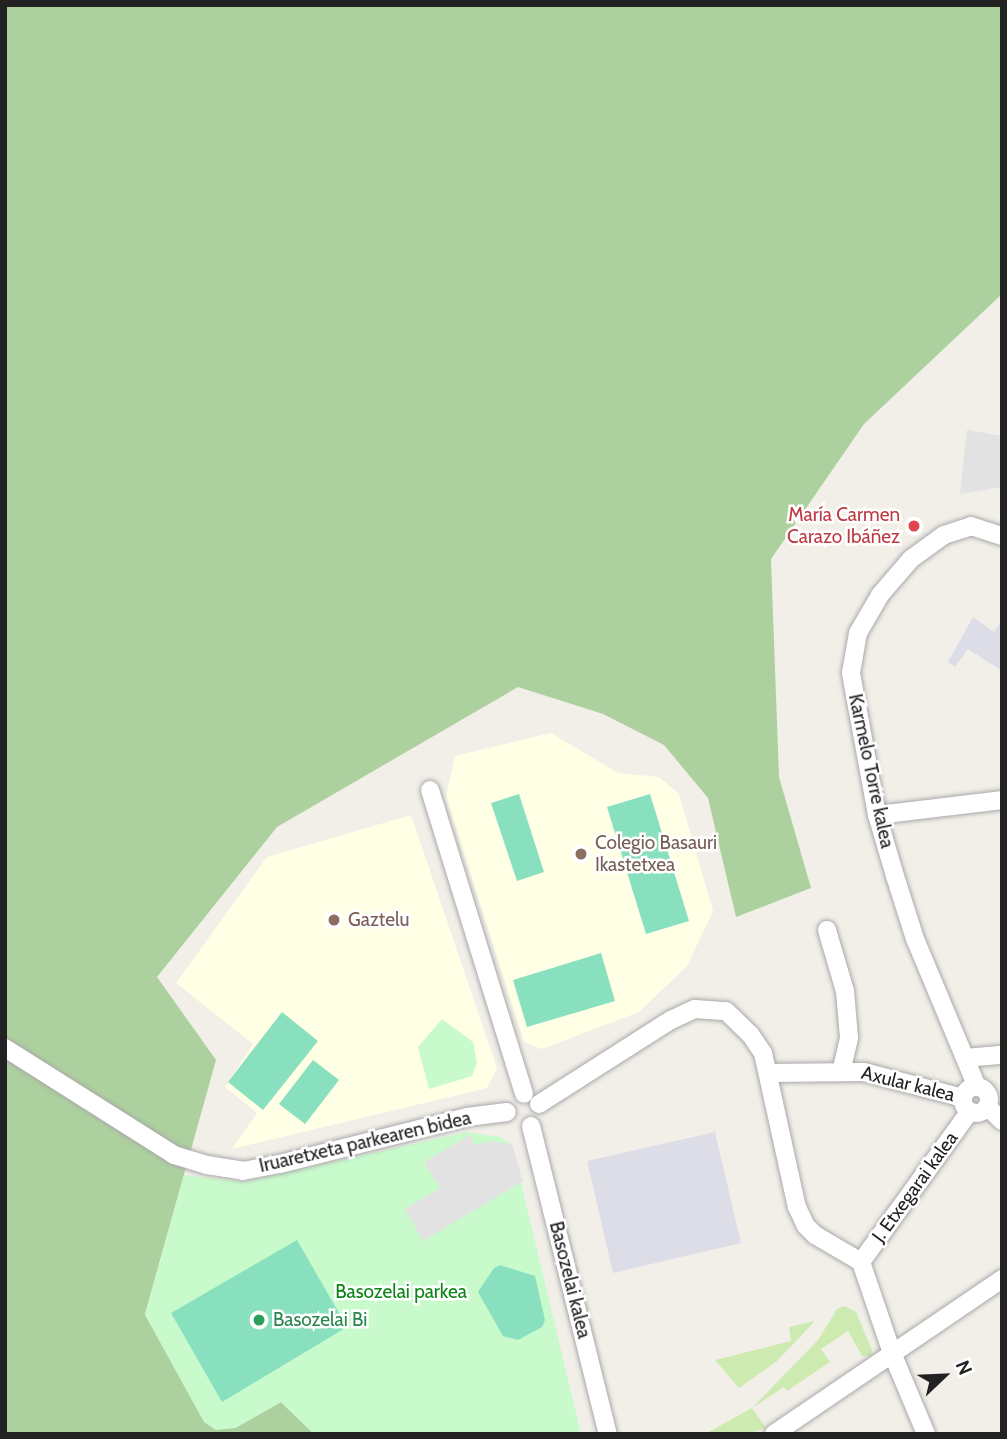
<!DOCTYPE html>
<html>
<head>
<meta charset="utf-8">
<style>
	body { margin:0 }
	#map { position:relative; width:1007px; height:1439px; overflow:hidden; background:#f2efe9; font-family:Cabin,sans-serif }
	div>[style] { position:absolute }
	.education>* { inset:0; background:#ffffe5 }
	.grass>* { inset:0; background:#cdebb0 }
	.forest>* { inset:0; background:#add19e }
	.park>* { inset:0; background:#c8facc }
	.pitch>* { inset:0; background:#88e0be }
	.parking>* { inset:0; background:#e2e2e2 }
	.plaza>* { inset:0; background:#dddde8 }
	.roads { filter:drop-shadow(0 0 2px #a9a9a9) drop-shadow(0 0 2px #a9a9a9) }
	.minor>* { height:18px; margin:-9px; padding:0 9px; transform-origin:9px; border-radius:9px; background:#fff }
	.minor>.ring { margin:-9px; padding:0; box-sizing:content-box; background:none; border:18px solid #fff; border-radius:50% }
	.dots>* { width:19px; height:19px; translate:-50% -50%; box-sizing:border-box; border:4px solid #fff; border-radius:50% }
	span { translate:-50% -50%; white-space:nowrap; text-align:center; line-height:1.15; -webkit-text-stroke:5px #fff; paint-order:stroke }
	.health-label { font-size:19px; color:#be3a42 }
	.right { translate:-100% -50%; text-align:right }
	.street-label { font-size:19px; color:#222 }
	.education-label { font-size:19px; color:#785e54 }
	.left { translate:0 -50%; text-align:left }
	.park-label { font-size:19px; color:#0c8416 }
	.leisure-label { font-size:19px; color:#27864d }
	.frame { position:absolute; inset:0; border:7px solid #222; pointer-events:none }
	.north { position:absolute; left:909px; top:1341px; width:70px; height:70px; -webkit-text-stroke:5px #fff; paint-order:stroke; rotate:67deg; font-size:19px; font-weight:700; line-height:28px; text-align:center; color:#222 }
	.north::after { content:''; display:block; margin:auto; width:24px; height:32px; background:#222; clip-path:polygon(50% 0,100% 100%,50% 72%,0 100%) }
</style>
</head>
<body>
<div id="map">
	<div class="education">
		<div style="clip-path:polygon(551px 733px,618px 773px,659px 777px,679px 794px,713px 911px,687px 966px,639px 1012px,542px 1049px,524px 1042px,446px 797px,455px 756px)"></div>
		<div style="clip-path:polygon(411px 815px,497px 1068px,487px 1088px,232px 1149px,257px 1113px,225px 1087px,253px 1044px,176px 983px,267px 857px)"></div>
	</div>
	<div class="grass">
		<div style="clip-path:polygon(845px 1306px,856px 1312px,872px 1350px,871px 1356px,862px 1356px,848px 1331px,821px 1349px,830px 1362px,787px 1391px,784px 1387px,752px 1408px,766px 1428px,747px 1434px,705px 1434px,752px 1408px,818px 1340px,837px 1309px)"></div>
		<div style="clip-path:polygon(815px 1321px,777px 1361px,739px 1388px,715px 1360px,791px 1341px,789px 1327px)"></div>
	</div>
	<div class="forest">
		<div style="clip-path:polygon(5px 5px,1002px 5px,1002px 294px,864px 424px,771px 559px,779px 777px,811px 888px,736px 917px,708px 798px,664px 745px,603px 714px,518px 687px,277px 827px,157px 977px,216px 1060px,145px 1314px,235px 1428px,281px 1402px,314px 1434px,5px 1434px)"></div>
	</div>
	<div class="park">
		<div style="clip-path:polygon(442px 1019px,473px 1042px,477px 1063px,472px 1076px,429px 1089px,418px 1047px)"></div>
		<div style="clip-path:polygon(467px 1132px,499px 1137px,512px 1145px,581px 1434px,314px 1434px,281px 1402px,235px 1428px,216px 1430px,204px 1422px,145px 1315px,184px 1175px,243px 1182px)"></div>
	</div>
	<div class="pitch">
		<div style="clip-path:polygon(519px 794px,544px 872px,517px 881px,491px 803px)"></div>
		<div style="clip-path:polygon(650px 794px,689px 921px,646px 934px,607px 807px)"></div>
		<div style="clip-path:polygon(601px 953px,615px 1001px,527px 1027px,513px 980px)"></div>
		<div style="clip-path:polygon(282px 1012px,318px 1041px,263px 1110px,228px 1082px)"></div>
		<div style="clip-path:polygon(313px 1060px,339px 1080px,305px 1124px,279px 1104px)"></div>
		<div style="clip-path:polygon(297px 1240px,347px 1327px,222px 1402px,171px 1313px)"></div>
		<div style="clip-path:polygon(500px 1265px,535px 1276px,545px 1320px,542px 1327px,518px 1340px,503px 1336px,478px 1292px,494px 1268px)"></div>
	</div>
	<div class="parking">
		<div style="clip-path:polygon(967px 430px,1002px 436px,1002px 487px,960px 494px)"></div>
		<div style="clip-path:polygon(470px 1135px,475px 1145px,491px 1141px,512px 1145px,523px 1181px,423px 1241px,405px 1209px,440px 1188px,424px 1162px)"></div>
	</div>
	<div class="plaza">
		<div style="clip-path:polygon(973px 617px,994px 632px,1002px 620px,1002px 671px,968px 649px,955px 667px,948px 662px)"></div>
		<div style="clip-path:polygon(715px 1132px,741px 1243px,613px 1273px,587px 1161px)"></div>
	</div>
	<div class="roads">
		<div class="minor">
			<div style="left:430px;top:790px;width:318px;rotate:72.8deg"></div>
			<div style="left:877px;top:815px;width:126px;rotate:-6.8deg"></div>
			<div style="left:827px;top:930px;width:64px;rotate:73.6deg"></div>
			<div style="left:845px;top:991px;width:47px;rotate:85.1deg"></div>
			<div style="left:849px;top:1038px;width:32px;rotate:103deg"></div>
			<div style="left:5px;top:1048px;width:200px;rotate:32.3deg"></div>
			<div style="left:174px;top:1155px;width:34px;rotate:17deg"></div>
			<div style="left:207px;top:1165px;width:36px;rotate:9deg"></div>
			<div style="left:243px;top:1171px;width:38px;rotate:-11deg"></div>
			<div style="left:280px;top:1164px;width:193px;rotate:-14.1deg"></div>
			<div style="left:467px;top:1117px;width:40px;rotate:-7.1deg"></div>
			<div style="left:965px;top:1058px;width:37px;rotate:-5deg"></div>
			<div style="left:768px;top:1073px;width:96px;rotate:-0.6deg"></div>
			<div style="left:864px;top:1072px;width:102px;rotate:14.7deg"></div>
			<div style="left:977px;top:1087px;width:160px;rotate:-112.7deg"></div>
			<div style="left:915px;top:939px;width:66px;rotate:-107.6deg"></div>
			<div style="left:895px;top:876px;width:64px;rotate:-106.4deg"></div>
			<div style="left:877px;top:815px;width:144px;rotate:-100.4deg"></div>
			<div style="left:851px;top:673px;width:41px;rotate:-80.1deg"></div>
			<div style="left:858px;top:633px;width:44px;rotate:-59.9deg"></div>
			<div style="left:880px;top:595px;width:48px;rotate:-49.3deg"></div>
			<div style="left:911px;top:559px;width:41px;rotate:-36deg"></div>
			<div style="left:944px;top:535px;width:28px;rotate:-18deg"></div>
			<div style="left:971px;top:526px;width:33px;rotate:18deg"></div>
			<div class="ring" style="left:963px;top:1087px;width:8px;height:8px"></div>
			<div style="left:539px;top:1104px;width:156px;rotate:-32.5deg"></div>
			<div style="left:671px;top:1020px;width:26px;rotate:-25deg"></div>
			<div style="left:695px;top:1009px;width:31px;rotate:4deg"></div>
			<div style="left:726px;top:1011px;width:33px;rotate:44deg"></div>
			<div style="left:750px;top:1034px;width:23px;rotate:56deg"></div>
			<div style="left:763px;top:1053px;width:158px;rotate:77.6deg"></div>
			<div style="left:797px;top:1207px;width:21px;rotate:65deg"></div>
			<div style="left:806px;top:1226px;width:13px;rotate:45deg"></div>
			<div style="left:815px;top:1235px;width:53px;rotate:30.4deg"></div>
			<div style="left:987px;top:1106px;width:21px;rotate:45deg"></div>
			<div style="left:531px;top:1126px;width:317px;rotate:76deg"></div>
			<div style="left:861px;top:1262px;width:186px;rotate:-54.2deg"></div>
			<div style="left:861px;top:1262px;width:96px;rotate:71.2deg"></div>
			<div style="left:892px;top:1353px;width:88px;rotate:67.2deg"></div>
			<div style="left:774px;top:1434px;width:276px;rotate:-34.2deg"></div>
		</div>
	</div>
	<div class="dots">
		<div style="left:914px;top:526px;background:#e0444e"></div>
		<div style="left:581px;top:854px;background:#8d6e63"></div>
		<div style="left:334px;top:920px;background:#8d6e63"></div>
		<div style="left:259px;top:1320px;background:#2e9e5b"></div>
	</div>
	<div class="health-label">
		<span class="right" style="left:900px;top:526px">María Carmen<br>Carazo Ibáñez</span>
	</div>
	<div class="street-label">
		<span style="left:871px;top:771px;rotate:78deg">Karmelo Torre kalea</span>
		<span style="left:908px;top:1084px;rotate:14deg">Axular kalea</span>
		<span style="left:365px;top:1142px;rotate:-13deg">Iruaretxeta parkearen bidea</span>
		<span style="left:915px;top:1187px;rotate:-54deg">J. Etxegarai kalea</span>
		<span style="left:570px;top:1280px;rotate:76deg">Basozelai kalea</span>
	</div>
	<div class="education-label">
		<span class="left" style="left:595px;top:854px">Colegio Basauri<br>Ikastetxea</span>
		<span class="left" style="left:348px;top:920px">Gaztelu</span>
	</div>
	<div class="park-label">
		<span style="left:401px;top:1292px">Basozelai parkea</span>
	</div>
	<div class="leisure-label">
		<span class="left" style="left:273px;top:1320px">Basozelai Bi</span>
	</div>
	<div class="frame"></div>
	<div class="north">N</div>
</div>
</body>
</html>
